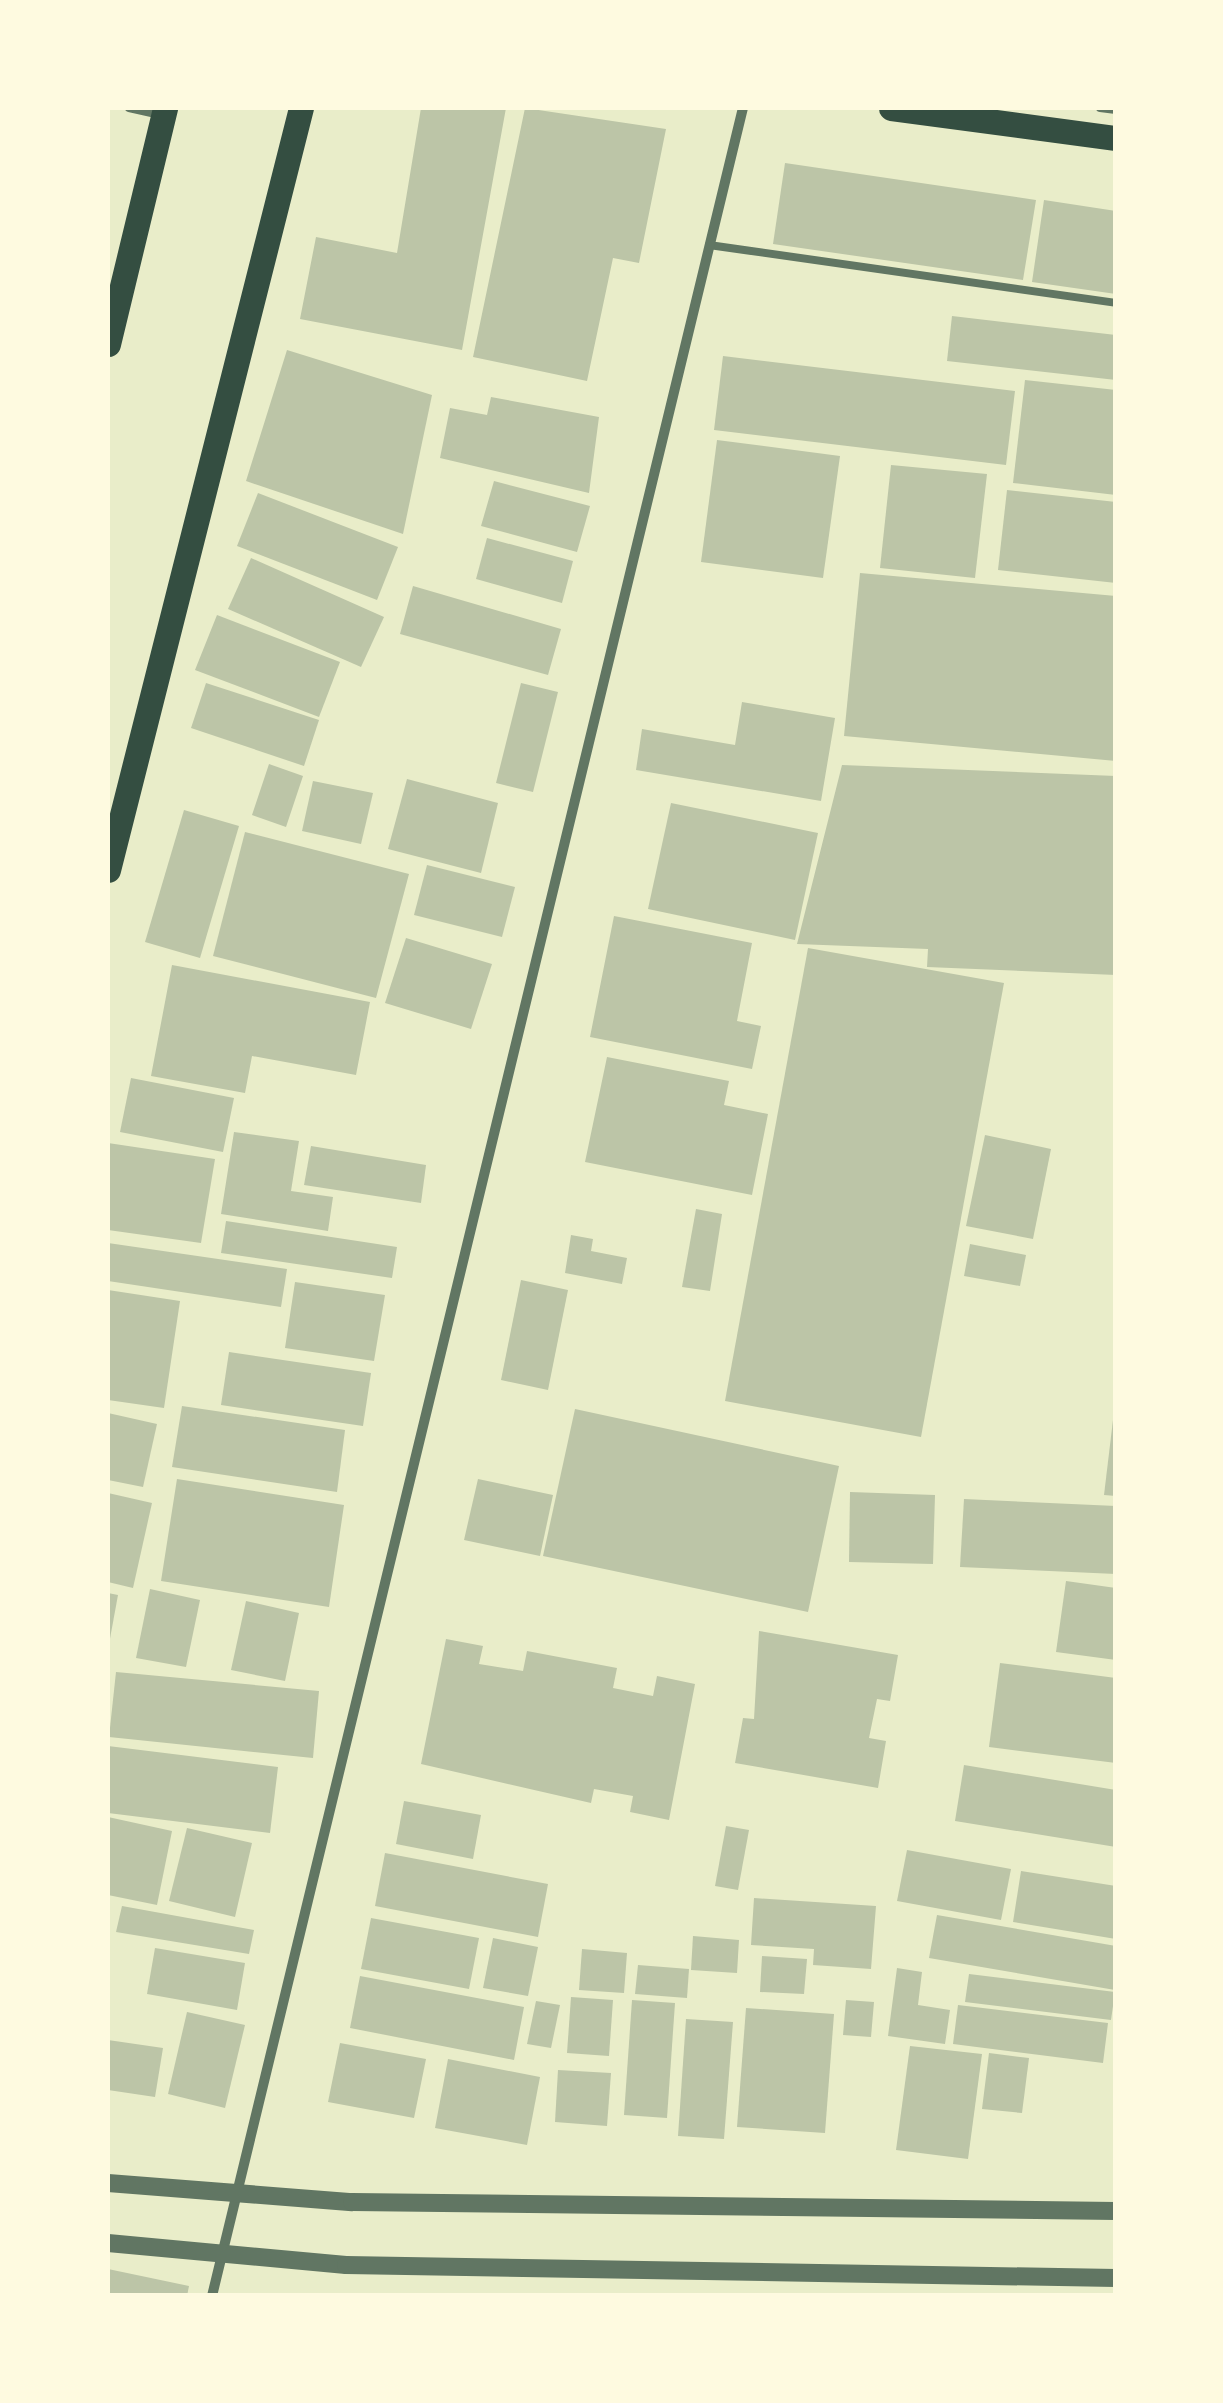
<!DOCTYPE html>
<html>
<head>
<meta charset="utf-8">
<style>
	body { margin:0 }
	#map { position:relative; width:1223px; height:2403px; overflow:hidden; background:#e9edc9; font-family:"Roboto Serif",serif }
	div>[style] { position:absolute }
	.building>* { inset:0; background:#bcc5a7 }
	.service>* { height:8px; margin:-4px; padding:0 4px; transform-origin:4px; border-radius:4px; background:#617663 }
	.minor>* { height:10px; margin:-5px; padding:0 5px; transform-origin:5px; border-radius:5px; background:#617663 }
	.tertiary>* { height:18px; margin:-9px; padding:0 9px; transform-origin:9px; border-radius:9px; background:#617663 }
	.primary>* { height:25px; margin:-12.5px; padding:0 12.5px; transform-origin:12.5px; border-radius:12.5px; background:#344e41 }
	span { translate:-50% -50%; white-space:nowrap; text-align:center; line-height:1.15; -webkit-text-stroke:10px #fefae0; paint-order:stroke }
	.frame { position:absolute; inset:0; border:110px solid #fefae0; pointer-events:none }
</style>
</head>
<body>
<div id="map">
	<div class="building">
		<div style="clip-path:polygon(421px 108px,506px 108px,462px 350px,300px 319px,316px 237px,397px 253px)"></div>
		<div style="clip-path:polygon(525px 108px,666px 129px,639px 263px,613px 258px,587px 381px,473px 357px)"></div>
		<div style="clip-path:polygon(785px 163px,1036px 200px,1023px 280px,773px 244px)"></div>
		<div style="clip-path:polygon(1044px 200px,1116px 211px,1116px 294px,1032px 282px)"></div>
		<div style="clip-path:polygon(952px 316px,1116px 335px,1116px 380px,947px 361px)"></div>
		<div style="clip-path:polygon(287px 350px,432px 395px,403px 534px,246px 481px)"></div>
		<div style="clip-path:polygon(723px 356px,1015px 391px,1006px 465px,714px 430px)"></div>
		<div style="clip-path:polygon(1025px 380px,1116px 390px,1116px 495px,1013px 483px)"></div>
		<div style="clip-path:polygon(491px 397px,599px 417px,589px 493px,440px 458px,450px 408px,487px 415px)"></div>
		<div style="clip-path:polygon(717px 440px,840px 456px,823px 578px,701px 562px)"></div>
		<div style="clip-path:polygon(891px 465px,987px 474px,975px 578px,880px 568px)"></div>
		<div style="clip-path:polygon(494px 481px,590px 506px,577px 552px,481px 526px)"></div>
		<div style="clip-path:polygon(1007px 490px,1116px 502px,1116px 583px,998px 570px)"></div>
		<div style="clip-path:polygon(258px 493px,398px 547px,377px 600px,237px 546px)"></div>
		<div style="clip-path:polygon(487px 538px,573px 561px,562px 603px,476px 579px)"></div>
		<div style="clip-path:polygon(251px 558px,384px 617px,361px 667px,228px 609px)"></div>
		<div style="clip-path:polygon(860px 573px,1116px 596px,1116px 761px,844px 736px)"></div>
		<div style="clip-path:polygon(413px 586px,561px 629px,548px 675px,400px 634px)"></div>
		<div style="clip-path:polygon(217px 615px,340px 662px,319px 717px,195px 670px)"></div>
		<div style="clip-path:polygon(206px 683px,319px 720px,304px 766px,191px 728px)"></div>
		<div style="clip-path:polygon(521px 683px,558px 692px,533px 792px,496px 783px)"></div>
		<div style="clip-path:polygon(742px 702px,835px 718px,821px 801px,636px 770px,642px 729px,735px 745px)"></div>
		<div style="clip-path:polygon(269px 764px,303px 776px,286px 827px,252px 815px)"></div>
		<div style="clip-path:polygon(842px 765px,1116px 776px,1116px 975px,927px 967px,928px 949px,797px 944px)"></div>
		<div style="clip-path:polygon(407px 779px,498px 803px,481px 873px,388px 849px)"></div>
		<div style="clip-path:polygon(313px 781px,373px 793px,361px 844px,302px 831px)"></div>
		<div style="clip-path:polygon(671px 803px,818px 833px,795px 940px,648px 909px)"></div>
		<div style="clip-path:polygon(184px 810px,239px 826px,200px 958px,145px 942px)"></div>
		<div style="clip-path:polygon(245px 832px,409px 874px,376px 998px,213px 956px)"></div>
		<div style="clip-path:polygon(427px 865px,515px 887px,502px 937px,414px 915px)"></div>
		<div style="clip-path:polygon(614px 916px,752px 943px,737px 1021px,761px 1026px,752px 1069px,590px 1037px)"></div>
		<div style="clip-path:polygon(406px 938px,492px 964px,471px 1029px,385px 1003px)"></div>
		<div style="clip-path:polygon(808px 948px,1004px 983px,921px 1437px,725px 1401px)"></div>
		<div style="clip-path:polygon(172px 965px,370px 1002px,356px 1075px,252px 1056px,245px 1093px,151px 1076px)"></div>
		<div style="clip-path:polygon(607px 1057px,729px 1081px,724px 1105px,768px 1114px,752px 1195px,585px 1162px)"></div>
		<div style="clip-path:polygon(131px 1078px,234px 1098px,223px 1152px,120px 1132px)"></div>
		<div style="clip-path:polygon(234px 1132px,299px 1141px,291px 1191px,333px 1197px,328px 1231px,221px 1214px)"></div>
		<div style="clip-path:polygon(985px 1135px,1051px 1149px,1033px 1239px,966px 1226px)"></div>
		<div style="clip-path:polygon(108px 1143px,215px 1159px,201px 1243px,108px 1230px)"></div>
		<div style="clip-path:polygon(311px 1146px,426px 1165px,421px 1203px,304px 1185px)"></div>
		<div style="clip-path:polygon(696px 1209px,722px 1214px,710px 1291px,682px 1287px)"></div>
		<div style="clip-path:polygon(226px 1221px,397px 1247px,392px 1278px,221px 1253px)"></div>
		<div style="clip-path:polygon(571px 1235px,593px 1239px,591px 1251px,627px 1258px,622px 1284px,565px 1273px)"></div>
		<div style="clip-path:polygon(108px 1243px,287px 1269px,281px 1307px,108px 1281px)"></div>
		<div style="clip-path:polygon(970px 1244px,1026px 1255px,1020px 1286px,964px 1276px)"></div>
		<div style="clip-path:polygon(521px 1280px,568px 1290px,548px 1390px,501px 1380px)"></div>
		<div style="clip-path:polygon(295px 1282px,385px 1295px,374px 1361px,285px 1348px)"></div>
		<div style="clip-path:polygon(108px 1290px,180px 1301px,164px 1408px,108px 1400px)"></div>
		<div style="clip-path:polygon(229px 1352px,371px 1373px,363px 1426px,221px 1405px)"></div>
		<div style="clip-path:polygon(1116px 1395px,1116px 1496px,1104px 1495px)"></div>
		<div style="clip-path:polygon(182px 1406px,345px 1430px,337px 1492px,172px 1467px)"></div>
		<div style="clip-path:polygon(575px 1409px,839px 1466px,808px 1612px,543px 1556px)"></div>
		<div style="clip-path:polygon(108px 1413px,157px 1424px,143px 1487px,108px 1480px)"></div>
		<div style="clip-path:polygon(177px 1479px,344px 1505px,329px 1607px,161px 1581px)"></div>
		<div style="clip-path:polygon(478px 1479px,553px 1495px,540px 1556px,464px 1540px)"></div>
		<div style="clip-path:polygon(850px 1492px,935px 1495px,933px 1564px,849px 1562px)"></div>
		<div style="clip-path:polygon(108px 1493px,152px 1503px,133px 1588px,108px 1582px)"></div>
		<div style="clip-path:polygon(964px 1499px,1116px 1506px,1116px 1574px,960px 1567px)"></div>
		<div style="clip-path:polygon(1066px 1581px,1116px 1588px,1116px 1660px,1056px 1652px)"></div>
		<div style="clip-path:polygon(150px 1589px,200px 1600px,186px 1667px,136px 1658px)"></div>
		<div style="clip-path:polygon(108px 1593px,118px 1595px,109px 1644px,108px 1644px)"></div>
		<div style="clip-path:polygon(246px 1601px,299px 1613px,285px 1681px,231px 1670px)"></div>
		<div style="clip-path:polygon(759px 1631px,898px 1655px,890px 1701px,877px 1699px,869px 1738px,886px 1741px,878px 1788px,735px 1763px,743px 1718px,754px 1719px)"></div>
		<div style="clip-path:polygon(446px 1639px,483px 1646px,479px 1664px,523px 1671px,527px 1651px,617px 1668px,613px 1688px,653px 1696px,657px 1676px,695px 1684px,669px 1820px,630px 1812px,633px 1796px,594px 1789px,591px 1803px,421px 1764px)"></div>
		<div style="clip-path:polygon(1000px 1663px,1116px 1678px,1116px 1763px,989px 1747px)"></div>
		<div style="clip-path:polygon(116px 1672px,319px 1691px,313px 1758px,109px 1737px)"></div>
		<div style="clip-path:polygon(108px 1746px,278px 1767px,270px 1833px,108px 1813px)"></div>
		<div style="clip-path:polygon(964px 1765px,1116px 1790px,1116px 1847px,955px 1821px)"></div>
		<div style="clip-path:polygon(404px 1801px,481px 1815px,473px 1859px,396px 1844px)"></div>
		<div style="clip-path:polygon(108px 1817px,172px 1831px,157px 1905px,108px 1895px)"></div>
		<div style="clip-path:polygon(726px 1826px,749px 1830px,738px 1890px,715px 1886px)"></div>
		<div style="clip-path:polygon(187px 1828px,252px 1843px,235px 1917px,169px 1901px)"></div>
		<div style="clip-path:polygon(907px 1850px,1011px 1869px,1001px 1920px,897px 1901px)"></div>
		<div style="clip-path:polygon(385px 1853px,548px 1884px,538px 1937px,375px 1906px)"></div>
		<div style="clip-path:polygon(1021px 1871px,1116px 1886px,1116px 1939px,1013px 1922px)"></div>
		<div style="clip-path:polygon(754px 1898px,876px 1906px,871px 1969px,813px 1965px,814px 1949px,751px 1945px)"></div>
		<div style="clip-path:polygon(122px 1906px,254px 1930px,249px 1954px,116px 1932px)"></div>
		<div style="clip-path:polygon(937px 1915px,1116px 1946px,1115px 1990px,929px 1958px)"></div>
		<div style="clip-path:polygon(371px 1918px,479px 1938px,469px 1989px,361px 1969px)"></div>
		<div style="clip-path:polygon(693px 1936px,739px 1940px,737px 1973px,691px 1970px)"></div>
		<div style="clip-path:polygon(493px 1938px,538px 1947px,528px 1996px,483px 1988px)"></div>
		<div style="clip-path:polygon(155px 1948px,245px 1963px,237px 2010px,147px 1994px)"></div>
		<div style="clip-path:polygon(582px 1949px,627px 1953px,624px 1993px,579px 1990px)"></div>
		<div style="clip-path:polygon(762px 1956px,807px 1959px,804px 1994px,760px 1992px)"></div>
		<div style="clip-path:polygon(638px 1965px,689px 1969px,687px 1998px,635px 1994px)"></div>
		<div style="clip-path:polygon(897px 1968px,922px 1972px,918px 2005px,950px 2010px,945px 2044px,888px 2036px)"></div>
		<div style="clip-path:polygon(969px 1974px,1115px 1992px,1111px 2020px,965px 2002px)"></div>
		<div style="clip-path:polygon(360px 1976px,524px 2007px,514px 2060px,350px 2028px)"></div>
		<div style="clip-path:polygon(571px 1997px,613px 2000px,609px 2056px,567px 2053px)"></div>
		<div style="clip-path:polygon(632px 2000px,675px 2003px,667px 2118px,624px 2115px)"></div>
		<div style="clip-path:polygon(846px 2000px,874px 2002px,871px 2037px,843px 2035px)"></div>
		<div style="clip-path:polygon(536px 2001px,560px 2005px,551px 2048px,527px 2044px)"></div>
		<div style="clip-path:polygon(958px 2005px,1108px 2023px,1103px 2063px,953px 2044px)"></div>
		<div style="clip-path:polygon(746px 2008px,834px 2014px,825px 2133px,737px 2127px)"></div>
		<div style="clip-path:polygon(187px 2012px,245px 2025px,225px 2108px,168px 2094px)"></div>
		<div style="clip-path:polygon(686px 2019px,733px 2022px,724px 2139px,678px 2136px)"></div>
		<div style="clip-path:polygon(108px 2040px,163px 2048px,155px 2097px,108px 2090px)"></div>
		<div style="clip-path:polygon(340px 2043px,426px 2059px,414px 2118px,328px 2102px)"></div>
		<div style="clip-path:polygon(910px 2046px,982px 2054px,968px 2159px,896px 2150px)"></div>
		<div style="clip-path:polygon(989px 2053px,1029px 2058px,1022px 2113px,982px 2109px)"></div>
		<div style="clip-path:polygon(448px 2059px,540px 2077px,527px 2145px,435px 2128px)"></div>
		<div style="clip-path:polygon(558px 2070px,611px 2073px,607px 2126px,555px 2122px)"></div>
		<div style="clip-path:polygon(108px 2269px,189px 2286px,187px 2296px,108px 2296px)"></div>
	</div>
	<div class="service">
		<div style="left:129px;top:108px;width:31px;rotate:13deg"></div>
		<div style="left:1100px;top:108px;width:16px;rotate:7deg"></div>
		<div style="left:709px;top:245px;width:411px;rotate:8.1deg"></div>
	</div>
	<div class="minor">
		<div style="left:212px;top:2296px;width:2252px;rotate:-76.36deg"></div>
	</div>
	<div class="tertiary">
		<div style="left:108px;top:2183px;width:245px;rotate:4.5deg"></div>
		<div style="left:352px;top:2202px;width:764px;rotate:0.67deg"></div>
		<div style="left:108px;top:2243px;width:239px;rotate:5.3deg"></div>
		<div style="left:346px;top:2265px;width:770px;rotate:0.97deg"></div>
	</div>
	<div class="primary">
		<div style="left:891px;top:108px;width:227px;rotate:7.6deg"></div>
		<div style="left:108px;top:344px;width:243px;rotate:-76.4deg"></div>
		<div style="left:108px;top:870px;width:786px;rotate:-75.79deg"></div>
	</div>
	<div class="frame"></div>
</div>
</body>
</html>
